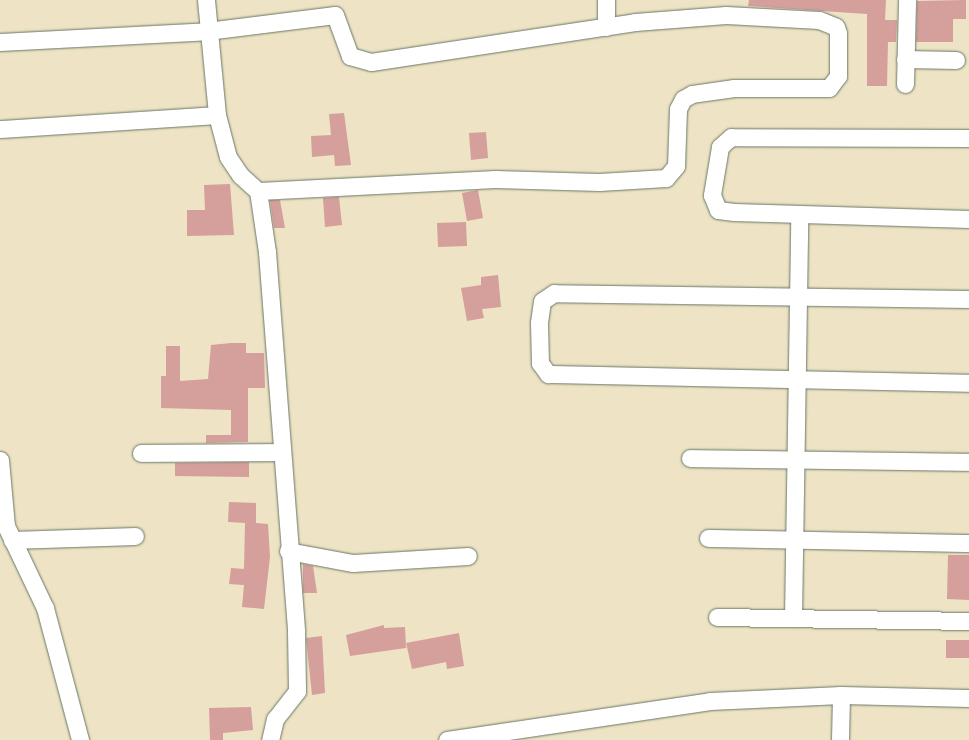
<!DOCTYPE html>
<html>
<head>
<meta charset="utf-8">
<style>
	body { margin:0 }
	#map { position:relative; width:969px; height:740px; overflow:hidden; background:#eee3c4; font-family:"IM FELL Double Pica",serif }
	div>[style] { position:absolute }
	.building>* { inset:0; background:#d59f9c }
	.roads { filter:drop-shadow(0 0 1px #677766) drop-shadow(0 0 1px #677766) }
	.minor>* { height:17px; margin:-8.5px; padding:0 8.5px; transform-origin:8.5px; border-radius:8.5px; background:#fff }
	span { translate:-50% -50%; white-space:nowrap; text-align:center; line-height:1.15; -webkit-text-stroke:3px #fdfcf7; paint-order:stroke }
</style>
</head>
<body>
<div id="map">
	<div class="building">
		<div style="clip-path:polygon(749px 0,886px 0,885px 20px,897px 20px,896px 42px,888px 42px,887px 86px,867px 86px,867px 14px,748px 6px)"></div>
		<div style="clip-path:polygon(966px 0,966px 19px,953px 19px,953px 42px,916px 42px,917px 1px)"></div>
		<div style="clip-path:polygon(344px 113px,351px 165px,335px 166px,334px 155px,312px 157px,311px 136px,331px 135px,329px 114px)"></div>
		<div style="clip-path:polygon(486px 132px,488px 158px,471px 160px,469px 133px)"></div>
		<div style="clip-path:polygon(230px 184px,234px 235px,187px 236px,187px 210px,205px 210px,204px 185px)"></div>
		<div style="clip-path:polygon(478px 190px,483px 218px,467px 221px,462px 193px)"></div>
		<div style="clip-path:polygon(339px 197px,342px 225px,325px 227px,323px 198px)"></div>
		<div style="clip-path:polygon(270px 200px,280px 200px,285px 228px,274px 228px)"></div>
		<div style="clip-path:polygon(466px 222px,467px 246px,438px 247px,437px 223px)"></div>
		<div style="clip-path:polygon(498px 275px,501px 307px,482px 309px,484px 318px,467px 321px,461px 288px,481px 285px,481px 277px)"></div>
		<div style="clip-path:polygon(231px 343px,246px 343px,246px 353px,264px 353px,265px 388px,248px 388px,248px 442px,206px 443px,206px 435px,231px 435px,231px 410px,161px 408px,161px 376px,166px 376px,166px 346px,180px 346px,180px 381px,208px 379px,211px 345px)"></div>
		<div style="clip-path:polygon(249px 462px,249px 477px,175px 476px,175px 463px)"></div>
		<div style="clip-path:polygon(229px 502px,256px 503px,256px 523px,268px 524px,270px 557px,264px 609px,242px 607px,244px 585px,229px 584px,231px 568px,244px 569px,245px 523px,228px 522px)"></div>
		<div style="clip-path:polygon(948px 555px,969px 555px,969px 600px,947px 599px)"></div>
		<div style="clip-path:polygon(303px 564px,313px 566px,317px 593px,303px 593px)"></div>
		<div style="clip-path:polygon(384px 625px,384px 628px,405px 627px,406px 648px,350px 656px,346px 635px)"></div>
		<div style="clip-path:polygon(459px 633px,464px 666px,447px 669px,446px 662px,412px 669px,406px 643px)"></div>
		<div style="clip-path:polygon(322px 636px,325px 693px,312px 695px,306px 638px)"></div>
		<div style="clip-path:polygon(946px 640px,969px 640px,969px 658px,946px 658px)"></div>
		<div style="clip-path:polygon(251px 707px,253px 730px,223px 733px,223px 740px,210px 740px,209px 708px)"></div>
	</div>
	<div class="roads">
		<div class="minor">
			<div style="left:206px;top:0;width:116px;rotate:84.5deg"></div>
			<div style="left:217px;top:115px;width:43px;rotate:75.3deg"></div>
			<div style="left:228px;top:157px;width:22px;rotate:56deg"></div>
			<div style="left:240px;top:175px;width:24px;rotate:42deg"></div>
			<div style="left:258px;top:191px;width:62px;rotate:81.6deg"></div>
			<div style="left:267px;top:252px;width:381px;rotate:85.6deg"></div>
			<div style="left:296px;top:632px;width:59px;rotate:89deg"></div>
			<div style="left:297px;top:691px;width:36px;rotate:128deg"></div>
			<div style="left:275px;top:719px;width:22px;rotate:103deg"></div>
			<div style="left:606px;top:0;width:27px;rotate:90deg"></div>
			<div style="left:0;top:42px;width:207px;rotate:-3deg"></div>
			<div style="left:207px;top:31px;width:129px;rotate:-7.1deg"></div>
			<div style="left:335px;top:15px;width:44px;rotate:69.9deg"></div>
			<div style="left:350px;top:56px;width:22px;rotate:16deg"></div>
			<div style="left:371px;top:62px;width:267px;rotate:-8.6deg"></div>
			<div style="left:635px;top:22px;width:91px;rotate:-4.4deg"></div>
			<div style="left:726px;top:15px;width:93px;rotate:3.1deg"></div>
			<div style="left:819px;top:20px;width:18px;rotate:22deg"></div>
			<div style="left:836px;top:27px;width:6px;rotate:72deg"></div>
			<div style="left:838px;top:33px;width:43px;rotate:90deg"></div>
			<div style="left:838px;top:76px;width:15px;rotate:127deg"></div>
			<div style="left:829px;top:88px;width:95px;rotate:180deg"></div>
			<div style="left:734px;top:88px;width:42px;rotate:171.9deg"></div>
			<div style="left:692px;top:94px;width:10px;rotate:151deg"></div>
			<div style="left:683px;top:99px;width:11px;rotate:117deg"></div>
			<div style="left:678px;top:109px;width:57px;rotate:92deg"></div>
			<div style="left:676px;top:166px;width:16px;rotate:130deg"></div>
			<div style="left:666px;top:178px;width:67px;rotate:176.6deg"></div>
			<div style="left:599px;top:182px;width:104px;rotate:-178.3deg"></div>
			<div style="left:495px;top:179px;width:237px;rotate:177.1deg"></div>
			<div style="left:905px;top:59px;width:51px;rotate:1.1deg"></div>
			<div style="left:905px;top:84px;width:84px;rotate:-88.6deg"></div>
			<div style="left:0;top:129px;width:217px;rotate:-3.7deg"></div>
			<div style="left:969px;top:138px;width:238px;rotate:-179.8deg"></div>
			<div style="left:731px;top:137px;width:15px;rotate:138deg"></div>
			<div style="left:720px;top:147px;width:49px;rotate:99.5deg"></div>
			<div style="left:712px;top:195px;width:16px;rotate:68deg"></div>
			<div style="left:718px;top:210px;width:16px;rotate:7deg"></div>
			<div style="left:734px;top:212px;width:235px;rotate:1.7deg"></div>
			<div style="left:969px;top:299px;width:415px;rotate:-179.2deg"></div>
			<div style="left:554px;top:293px;width:14px;rotate:146deg"></div>
			<div style="left:542px;top:301px;width:22px;rotate:98deg"></div>
			<div style="left:539px;top:323px;width:40px;rotate:88.6deg"></div>
			<div style="left:540px;top:363px;width:14px;rotate:54deg"></div>
			<div style="left:548px;top:374px;width:421px;rotate:1.2deg"></div>
			<div style="left:141px;top:453px;width:140px;rotate:-0.4deg"></div>
			<div style="left:690px;top:458px;width:279px;rotate:0.8deg"></div>
			<div style="left:0;top:460px;width:66px;rotate:84.8deg"></div>
			<div style="left:6px;top:526px;width:91px;rotate:64.6deg"></div>
			<div style="left:45px;top:608px;width:137px;rotate:75.1deg"></div>
			<div style="left:708px;top:538px;width:261px;rotate:1.1deg"></div>
			<div style="left:12px;top:540px;width:123px;rotate:-1.9deg"></div>
			<div style="left:288px;top:551px;width:66px;rotate:10.5deg"></div>
			<div style="left:353px;top:563px;width:115px;rotate:-3.5deg"></div>
			<div style="left:717px;top:617px;width:252px;rotate:0.9deg"></div>
			<div style="left:793px;top:618px;width:401px;rotate:-89.1deg"></div>
			<div style="left:447px;top:740px;width:266px;rotate:-8.4deg"></div>
			<div style="left:710px;top:701px;width:131px;rotate:-2.6deg"></div>
			<div style="left:841px;top:695px;width:128px;rotate:1.3deg"></div>
			<div style="left:840px;top:740px;width:45px;rotate:-88.7deg"></div>
		</div>
	</div>
</div>
</body>
</html>
